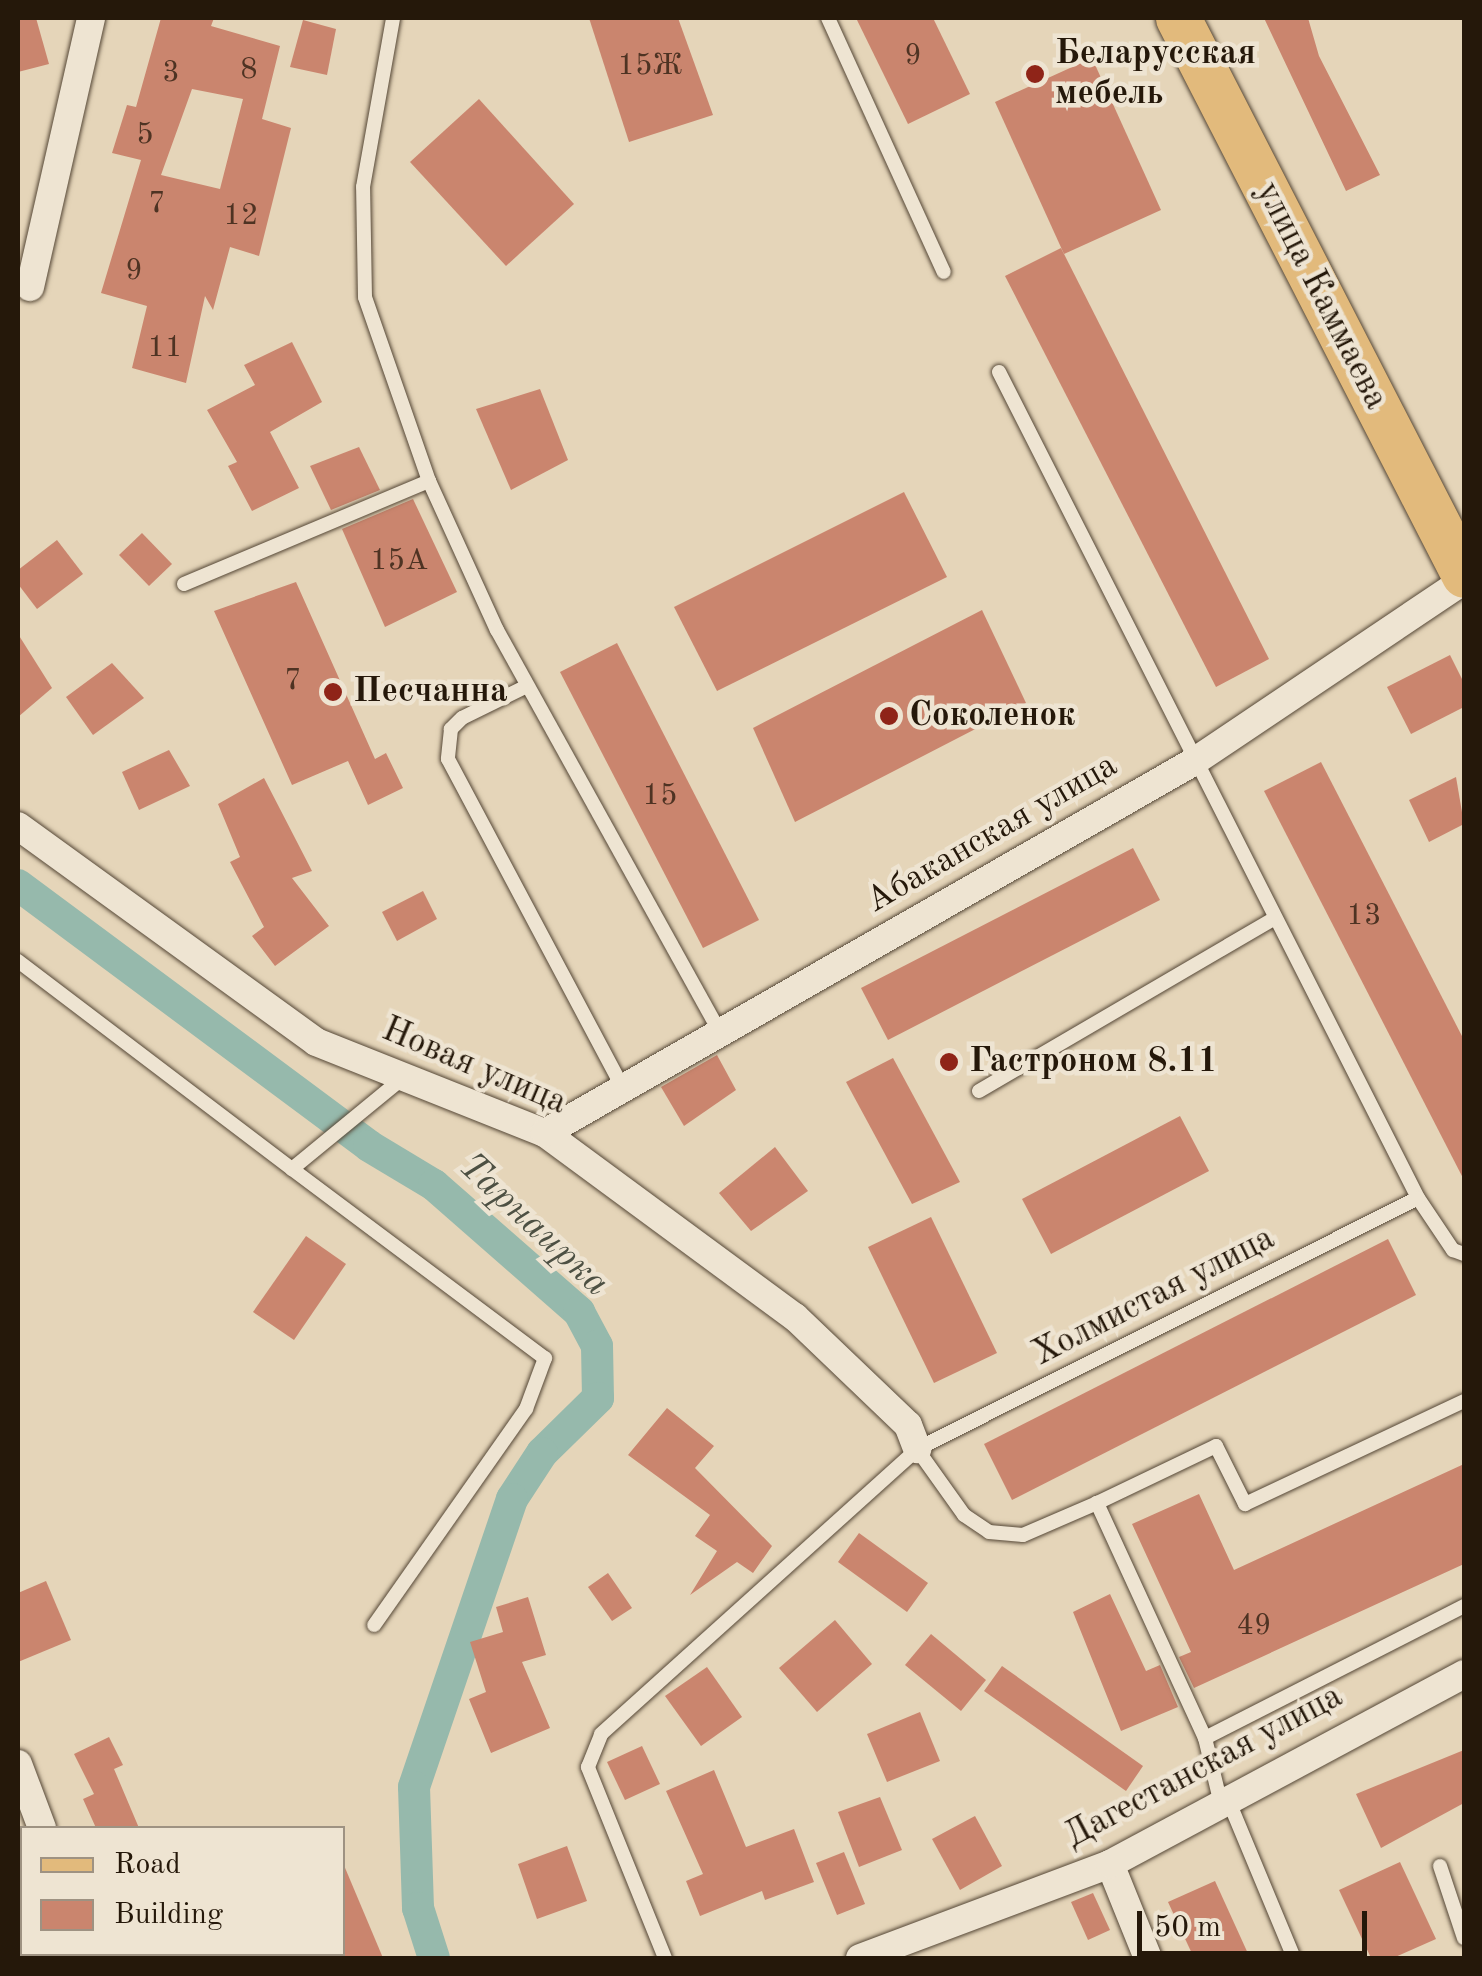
<!DOCTYPE html>
<html>
<head>
<meta charset="utf-8">
<style>
	body { margin:0 }
	#map { position:relative; width:1482px; height:1976px; overflow:hidden; background:#e5d5b9; font-family:"Old Standard TT",serif }
	div>[style] { position:absolute }
	.canal>* { height:32px; margin:-16px; padding:0 16px; transform-origin:16px; border-radius:16px; background:#96b9ac }
	.building>* { inset:0; background:#ca856e }
	.roads { filter:drop-shadow(0 0 2px #554736) drop-shadow(0 0 2px #554736) }
	.service>* { height:14px; margin:-7px; padding:0 7px; transform-origin:7px; border-radius:7px; background:#eee4d2 }
	.minor>* { height:28px; margin:-14px; padding:0 14px; transform-origin:14px; border-radius:14px; background:#eee4d2 }
	.primary>* { height:45px; margin:-22.5px; padding:0 22.5px; transform-origin:22.5px; border-radius:22.5px; background:#e2ba7c }
	.dots>* { width:28px; height:28px; translate:-50% -50%; box-sizing:border-box; border:5px solid #eee4d2; border-radius:50% }
	span { translate:-50% -50%; white-space:nowrap; text-align:center; line-height:1.15; -webkit-text-stroke:9px #eee4d2; paint-order:stroke }
	.number-label { font-size:30px; color:#4e3323 }
	.number-label span { -webkit-text-stroke-width:0 }
	.poi-label { font-size:35px; color:#25180a; font-weight:700 }
	.left { translate:0 -50%; text-align:left }
	.street-label { font-size:35px; color:#25180a }
	.water-label { font-size:38px; color:#4d5043; font-style:italic }
	.frame { position:absolute; inset:0; border:20px solid #25180a; pointer-events:none }
	.legend { position:absolute; left:20px; top:1826px; width:325px; height:130px; box-sizing:border-box; background:#eee4d2; border:2px solid #9e9282; margin:0; padding:12px 18px; list-style:none; font-size:30px; color:#25180a }
	.legend li { display:flex; align-items:center; gap:20px; height:50px }
	.legend b { width:50px; border:2px solid #9e9282 }
	.scale { position:absolute; left:1137px; top:1911px; width:230px; height:45px; box-sizing:border-box; border:5px solid #25180a; border-top:0; padding-left:12px; font-size:30px; line-height:35px; white-space:nowrap; color:#25180a; -webkit-text-stroke:8px #eee4d2; paint-order:stroke }
</style>
</head>
<body>
<div id="map">
	<div class="canal">
		<div style="left:18px;top:885px;width:437px;rotate:36.6deg"></div>
		<div style="left:369px;top:1146px;width:76px;rotate:31deg"></div>
		<div style="left:434px;top:1185px;width:193px;rotate:41.2deg"></div>
		<div style="left:579px;top:1312px;width:38px;rotate:62deg"></div>
		<div style="left:597px;top:1346px;width:52px;rotate:88.9deg"></div>
		<div style="left:598px;top:1398px;width:78px;rotate:135.5deg"></div>
		<div style="left:542px;top:1453px;width:55px;rotate:123.1deg"></div>
		<div style="left:512px;top:1499px;width:304px;rotate:108.8deg"></div>
		<div style="left:414px;top:1787px;width:121px;rotate:88.1deg"></div>
		<div style="left:418px;top:1908px;width:52px;rotate:72.3deg"></div>
	</div>
	<div class="building">
		<div style="clip-path:polygon(18px 18px,36px 18px,49px 64px,18px 72px)"></div>
		<div style="clip-path:polygon(evenodd,161px 18px,214px 18px,211px 26px,280px 46px,262px 119px,291px 128px,259px 256px,230px 247px,213px 310px,205px 296px,186px 383px,132px 368px,147px 306px,101px 293px,141px 160px,112px 153px,127px 105px,136px 107px,161px 18px,192px 89px,243px 99px,220px 189px,161px 175px,192px 89px)"></div>
		<div style="clip-path:polygon(589px 18px,678px 18px,713px 115px,629px 142px)"></div>
		<div style="clip-path:polygon(856px 18px,933px 18px,970px 94px,908px 124px)"></div>
		<div style="clip-path:polygon(1264px 18px,1308px 18px,1319px 56px,1380px 175px,1346px 191px)"></div>
		<div style="clip-path:polygon(303px 20px,336px 29px,327px 75px,290px 67px)"></div>
		<div style="clip-path:polygon(1092px 58px,1161px 210px,1064px 254px,995px 102px)"></div>
		<div style="clip-path:polygon(479px 99px,574px 204px,506px 266px,410px 162px)"></div>
		<div style="clip-path:polygon(1061px 248px,1269px 659px,1216px 687px,1005px 276px)"></div>
		<div style="clip-path:polygon(292px 342px,322px 402px,270px 432px,299px 488px,252px 511px,228px 466px,237px 462px,207px 410px,255px 385px,244px 365px)"></div>
		<div style="clip-path:polygon(540px 389px,568px 460px,511px 490px,476px 409px)"></div>
		<div style="clip-path:polygon(359px 447px,380px 490px,331px 510px,310px 466px)"></div>
		<div style="clip-path:polygon(904px 492px,947px 577px,717px 691px,674px 607px)"></div>
		<div style="clip-path:polygon(413px 499px,457px 592px,385px 627px,342px 529px)"></div>
		<div style="clip-path:polygon(142px 533px,172px 564px,149px 586px,119px 555px)"></div>
		<div style="clip-path:polygon(57px 540px,83px 574px,37px 609px,18px 584px,18px 570px)"></div>
		<div style="clip-path:polygon(296px 582px,375px 759px,386px 753px,403px 788px,368px 805px,348px 761px,292px 785px,214px 611px)"></div>
		<div style="clip-path:polygon(982px 610px,1026px 703px,795px 822px,753px 728px)"></div>
		<div style="clip-path:polygon(18px 634px,52px 688px,18px 717px)"></div>
		<div style="clip-path:polygon(617px 643px,759px 920px,703px 948px,560px 672px)"></div>
		<div style="clip-path:polygon(1450px 655px,1464px 683px,1464px 707px,1411px 734px,1387px 687px)"></div>
		<div style="clip-path:polygon(112px 663px,144px 698px,93px 735px,66px 697px)"></div>
		<div style="clip-path:polygon(169px 750px,190px 786px,139px 810px,122px 772px)"></div>
		<div style="clip-path:polygon(1321px 762px,1464px 1040px,1464px 1180px,1264px 791px)"></div>
		<div style="clip-path:polygon(1456px 777px,1464px 824px,1429px 842px,1409px 800px)"></div>
		<div style="clip-path:polygon(264px 778px,312px 871px,292px 878px,329px 926px,275px 966px,252px 936px,264px 927px,230px 862px,240px 857px,218px 804px)"></div>
		<div style="clip-path:polygon(1133px 848px,1160px 900px,888px 1040px,861px 988px)"></div>
		<div style="clip-path:polygon(423px 891px,437px 919px,397px 941px,382px 912px)"></div>
		<div style="clip-path:polygon(717px 1055px,736px 1090px,684px 1126px,661px 1087px)"></div>
		<div style="clip-path:polygon(893px 1058px,960px 1182px,912px 1204px,846px 1082px)"></div>
		<div style="clip-path:polygon(1180px 1116px,1209px 1171px,1051px 1254px,1022px 1199px)"></div>
		<div style="clip-path:polygon(775px 1147px,808px 1191px,751px 1231px,719px 1193px)"></div>
		<div style="clip-path:polygon(931px 1217px,997px 1353px,934px 1383px,868px 1247px)"></div>
		<div style="clip-path:polygon(306px 1236px,346px 1264px,294px 1340px,253px 1312px)"></div>
		<div style="clip-path:polygon(1388px 1239px,1416px 1295px,1012px 1500px,984px 1444px)"></div>
		<div style="clip-path:polygon(667px 1408px,714px 1446px,695px 1468px,772px 1546px,753px 1573px,737px 1562px,690px 1595px,717px 1551px,695px 1536px,710px 1515px,628px 1455px)"></div>
		<div style="clip-path:polygon(1464px 1464px,1464px 1564px,1194px 1688px,1179px 1657px,1191px 1652px,1132px 1524px,1199px 1494px,1234px 1570px)"></div>
		<div style="clip-path:polygon(859px 1533px,928px 1583px,907px 1612px,838px 1562px)"></div>
		<div style="clip-path:polygon(608px 1573px,632px 1608px,612px 1621px,588px 1587px)"></div>
		<div style="clip-path:polygon(46px 1581px,71px 1640px,18px 1662px,18px 1593px)"></div>
		<div style="clip-path:polygon(1110px 1594px,1146px 1671px,1160px 1665px,1178px 1707px,1121px 1731px,1073px 1612px)"></div>
		<div style="clip-path:polygon(528px 1597px,546px 1655px,522px 1662px,550px 1728px,491px 1753px,469px 1699px,486px 1692px,470px 1642px,503px 1632px,496px 1607px)"></div>
		<div style="clip-path:polygon(835px 1620px,872px 1664px,817px 1712px,779px 1668px)"></div>
		<div style="clip-path:polygon(931px 1634px,986px 1680px,961px 1711px,905px 1665px)"></div>
		<div style="clip-path:polygon(1002px 1666px,1143px 1766px,1126px 1791px,984px 1691px)"></div>
		<div style="clip-path:polygon(707px 1667px,742px 1717px,701px 1746px,665px 1696px)"></div>
		<div style="clip-path:polygon(920px 1712px,940px 1761px,887px 1782px,867px 1734px)"></div>
		<div style="clip-path:polygon(109px 1737px,123px 1765px,114px 1769px,139px 1828px,96px 1828px,83px 1799px,94px 1794px,74px 1754px)"></div>
		<div style="clip-path:polygon(642px 1746px,660px 1784px,625px 1800px,607px 1762px)"></div>
		<div style="clip-path:polygon(1464px 1750px,1464px 1803px,1381px 1848px,1356px 1794px)"></div>
		<div style="clip-path:polygon(714px 1770px,746px 1847px,794px 1829px,814px 1882px,765px 1900px,762px 1891px,700px 1916px,686px 1881px,703px 1874px,666px 1791px)"></div>
		<div style="clip-path:polygon(880px 1797px,902px 1850px,859px 1867px,838px 1812px)"></div>
		<div style="clip-path:polygon(975px 1816px,1002px 1866px,960px 1890px,932px 1839px)"></div>
		<div style="clip-path:polygon(567px 1846px,587px 1901px,537px 1919px,518px 1864px)"></div>
		<div style="clip-path:polygon(844px 1852px,865px 1904px,837px 1915px,816px 1863px)"></div>
		<div style="clip-path:polygon(1400px 1862px,1436px 1939px,1393px 1958px,1371px 1958px,1339px 1890px)"></div>
		<div style="clip-path:polygon(342px 1863px,343px 1863px,383px 1958px,342px 1958px)"></div>
		<div style="clip-path:polygon(1215px 1881px,1250px 1958px,1194px 1958px,1168px 1902px)"></div>
		<div style="clip-path:polygon(1093px 1893px,1110px 1930px,1088px 1940px,1071px 1902px)"></div>
	</div>
	<div class="roads">
		<div class="service">
			<div style="left:828px;top:18px;width:279px;rotate:65.5deg"></div>
			<div style="left:999px;top:372px;width:926px;rotate:63.1deg"></div>
			<div style="left:1418px;top:1198px;width:63px;rotate:56.1deg"></div>
			<div style="left:1453px;top:1250px;width:12px;rotate:20deg"></div>
			<div style="left:429px;top:481px;width:164px;rotate:65.5deg"></div>
			<div style="left:497px;top:630px;width:461px;rotate:61deg"></div>
			<div style="left:184px;top:584px;width:266px;rotate:-22.8deg"></div>
			<div style="left:429px;top:481px;width:195px;rotate:-109.2deg"></div>
			<div style="left:365px;top:297px;width:110px;rotate:-91deg"></div>
			<div style="left:363px;top:187px;width:172px;rotate:-79.9deg"></div>
			<div style="left:527px;top:686px;width:72px;rotate:153.8deg"></div>
			<div style="left:462px;top:718px;width:16px;rotate:135deg"></div>
			<div style="left:451px;top:729px;width:30px;rotate:96deg"></div>
			<div style="left:448px;top:759px;width:373px;rotate:62deg"></div>
			<div style="left:18px;top:961px;width:344px;rotate:37.2deg"></div>
			<div style="left:292px;top:1169px;width:145px;rotate:-39.4deg"></div>
			<div style="left:979px;top:1091px;width:343px;rotate:-30.3deg"></div>
			<div style="left:292px;top:1169px;width:316px;rotate:36.8deg"></div>
			<div style="left:545px;top:1358px;width:54px;rotate:110.4deg"></div>
			<div style="left:526px;top:1409px;width:264px;rotate:125.1deg"></div>
			<div style="left:917px;top:1449px;width:81px;rotate:54.5deg"></div>
			<div style="left:964px;top:1515px;width:30px;rotate:34deg"></div>
			<div style="left:989px;top:1532px;width:34px;rotate:5deg"></div>
			<div style="left:1023px;top:1535px;width:81px;rotate:-23.4deg"></div>
			<div style="left:1205px;top:1738px;width:291px;rotate:-27deg"></div>
			<div style="left:1227px;top:1797px;width:174px;rotate:67.4deg"></div>
			<div style="left:1220px;top:1800px;width:64px;rotate:-103.6deg"></div>
			<div style="left:1205px;top:1738px;width:259px;rotate:-114.7deg"></div>
			<div style="left:1097px;top:1503px;width:132px;rotate:-25.6deg"></div>
			<div style="left:1216px;top:1446px;width:65px;rotate:63.4deg"></div>
			<div style="left:1245px;top:1504px;width:242px;rotate:-25.2deg"></div>
			<div style="left:1440px;top:1866px;width:76px;rotate:71.6deg"></div>
			<div style="left:665px;top:1958px;width:206px;rotate:-112deg"></div>
			<div style="left:588px;top:1767px;width:35px;rotate:-68deg"></div>
			<div style="left:601px;top:1734px;width:426px;rotate:-42deg"></div>
			<div style="left:917px;top:1449px;width:560px;rotate:-26.61deg"></div>
		</div>
		<div class="minor">
			<div style="left:30px;top:287px;width:276px;rotate:-77.2deg"></div>
			<div style="left:18px;top:826px;width:368px;rotate:35.9deg"></div>
			<div style="left:316px;top:1042px;width:246px;rotate:21.7deg"></div>
			<div style="left:545px;top:1133px;width:310px;rotate:36.4deg"></div>
			<div style="left:795px;top:1317px;width:156px;rotate:43.7deg"></div>
			<div style="left:908px;top:1425px;width:26px;rotate:69deg"></div>
			<div style="left:545px;top:1133px;width:749px;rotate:-29.78deg"></div>
			<div style="left:1195px;top:761px;width:324px;rotate:-33.9deg"></div>
			<div style="left:18px;top:1764px;width:68px;rotate:69.4deg"></div>
			<div style="left:1110px;top:1864px;width:101px;rotate:68deg"></div>
			<div style="left:91px;top:1954px;width:4px;rotate:63deg"></div>
			<div style="left:860px;top:1958px;width:267px;rotate:-20.6deg"></div>
			<div style="left:1110px;top:1864px;width:402px;rotate:-28.2deg"></div>
		</div>
		<div class="primary">
			<div style="left:1178px;top:18px;width:626px;rotate:62.82deg"></div>
		</div>
	</div>
	<div class="dots">
		<div style="left:1035px;top:74px;background:#8f2418"></div>
		<div style="left:333px;top:692px;background:#8f2418"></div>
		<div style="left:889px;top:716px;background:#8f2418"></div>
		<div style="left:949px;top:1062px;background:#8f2418"></div>
	</div>
	<div class="number-label">
		<span style="left:913px;top:56px">9</span>
		<span style="left:650px;top:66px">15Ж</span>
		<span style="left:249px;top:70px">8</span>
		<span style="left:171px;top:73px">3</span>
		<span style="left:145px;top:135px">5</span>
		<span style="left:157px;top:204px">7</span>
		<span style="left:241px;top:216px">12</span>
		<span style="left:134px;top:271px">9</span>
		<span style="left:165px;top:348px">11</span>
		<span style="left:399px;top:561px">15А</span>
		<span style="left:293px;top:681px">7</span>
		<span style="left:660px;top:796px">15</span>
		<span style="left:1364px;top:916px">13</span>
		<span style="left:1254px;top:1626px">49</span>
	</div>
	<div class="poi-label">
		<span class="left" style="left:1055px;top:74px">Беларусская<br>мебель</span>
		<span class="left" style="left:353px;top:692px">Песчанна</span>
		<span class="left" style="left:909px;top:716px">Соколенок</span>
		<span class="left" style="left:969px;top:1062px">Гастроном 8.11</span>
	</div>
	<div class="street-label">
		<span style="left:1321px;top:296px;rotate:63deg">улица Каммаева</span>
		<span style="left:992px;top:834px;rotate:-30deg">Абаканская улица</span>
		<span style="left:474px;top:1067px;rotate:23deg">Новая улица</span>
		<span style="left:1154px;top:1297px;rotate:-27deg">Холмистая улица</span>
		<span style="left:1204px;top:1767px;rotate:-28deg">Дагестанская улица</span>
	</div>
	<div class="water-label">
		<span style="left:533px;top:1226px;rotate:43deg">Тарнаирка</span>
	</div>
	<div class="frame"></div>
	<ul class="legend">
	<li><b style="height:12px;background:#e2ba7c"></b>Road</li>
	<li><b style="height:28px;background:#ca856e"></b>Building</li>
	</ul>
	<div class="scale">50 m</div>
</div>
</body>
</html>
